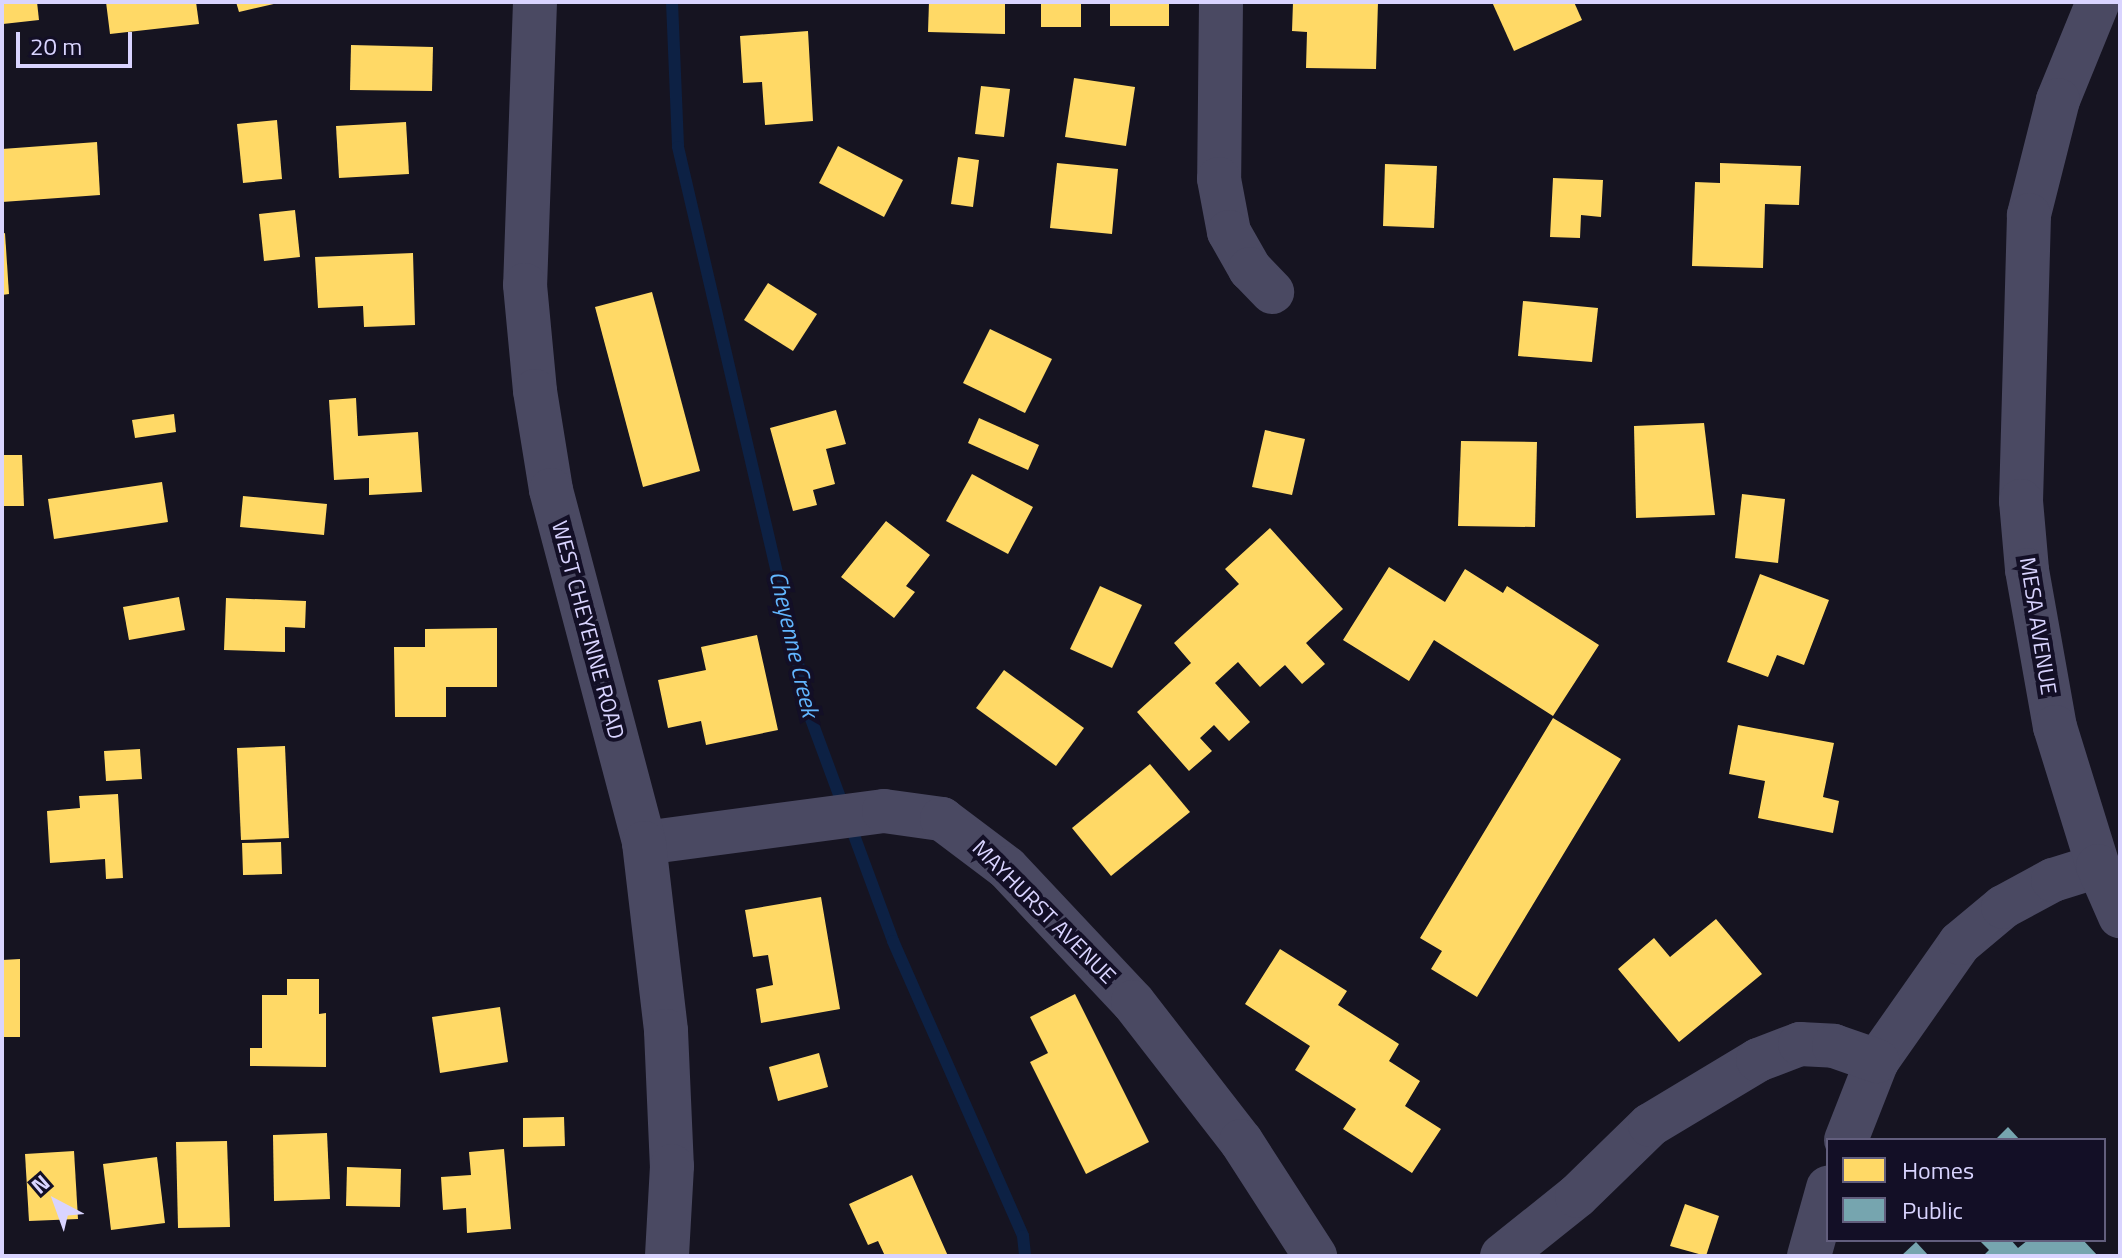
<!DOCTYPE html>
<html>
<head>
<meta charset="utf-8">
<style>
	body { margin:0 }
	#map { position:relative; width:2122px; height:1258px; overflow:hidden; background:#161421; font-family:"Titillium Web",sans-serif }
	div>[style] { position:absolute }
	.homes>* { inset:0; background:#ffd966 }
	.public>* { inset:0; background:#76a5af }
	.stream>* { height:12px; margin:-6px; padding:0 6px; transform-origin:6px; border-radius:6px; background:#0d2144 }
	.minor>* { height:44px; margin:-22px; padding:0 22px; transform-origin:22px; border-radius:22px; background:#4a4962 }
	.tertiary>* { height:44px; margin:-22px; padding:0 22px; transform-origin:22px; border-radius:22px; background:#4a4962 }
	span { translate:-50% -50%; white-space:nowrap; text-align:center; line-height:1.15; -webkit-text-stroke:8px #130f26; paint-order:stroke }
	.street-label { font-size:22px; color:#d9d4ff }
	.water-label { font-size:24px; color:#62b6ff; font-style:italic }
	.frame { position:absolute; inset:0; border:4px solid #d9d4ff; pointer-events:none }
	.legend { position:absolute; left:1826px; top:1138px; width:280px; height:104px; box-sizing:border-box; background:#130f26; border:2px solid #625e7d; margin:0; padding:10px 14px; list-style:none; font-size:24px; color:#d9d4ff }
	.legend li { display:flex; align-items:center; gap:16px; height:40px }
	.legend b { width:40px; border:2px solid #625e7d }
	.north { position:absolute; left:16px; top:1162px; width:80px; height:80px; -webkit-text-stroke:6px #130f26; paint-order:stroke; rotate:319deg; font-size:22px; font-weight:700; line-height:32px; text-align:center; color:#d9d4ff }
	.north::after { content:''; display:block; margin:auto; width:28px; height:36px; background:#d9d4ff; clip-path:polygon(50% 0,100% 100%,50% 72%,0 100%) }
	.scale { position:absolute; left:16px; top:32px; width:116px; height:36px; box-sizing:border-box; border:4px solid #d9d4ff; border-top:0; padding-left:10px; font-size:24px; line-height:28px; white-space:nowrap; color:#d9d4ff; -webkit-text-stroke:6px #130f26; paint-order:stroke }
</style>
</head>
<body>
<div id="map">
	<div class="homes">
		<div style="clip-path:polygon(2px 2px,37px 2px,39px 20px,3px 24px)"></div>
		<div style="clip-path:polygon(106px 2px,196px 2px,199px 24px,110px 34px)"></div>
		<div style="clip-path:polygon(236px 2px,277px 2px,278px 3px,239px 12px)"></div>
		<div style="clip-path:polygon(929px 2px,1005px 2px,1005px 34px,928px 32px)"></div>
		<div style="clip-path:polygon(1041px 2px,1081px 2px,1081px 27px,1041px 27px)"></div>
		<div style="clip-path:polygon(1110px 2px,1169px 2px,1169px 26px,1110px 26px)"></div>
		<div style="clip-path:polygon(1293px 2px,1378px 2px,1376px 69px,1306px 68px,1307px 32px,1292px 31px)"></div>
		<div style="clip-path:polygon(1492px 2px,1574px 2px,1582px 20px,1514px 51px)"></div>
		<div style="clip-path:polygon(808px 31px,813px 121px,765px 125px,762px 82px,743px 83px,740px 36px)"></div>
		<div style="clip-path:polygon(351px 45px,433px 47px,432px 91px,350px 90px)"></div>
		<div style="clip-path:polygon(1074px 78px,1135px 87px,1126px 146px,1065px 137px)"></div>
		<div style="clip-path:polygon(981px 86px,1010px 89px,1004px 137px,975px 134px)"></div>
		<div style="clip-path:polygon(277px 120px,282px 179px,243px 183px,237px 124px)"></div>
		<div style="clip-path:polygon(406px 122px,409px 174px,339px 178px,336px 126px)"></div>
		<div style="clip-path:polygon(97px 142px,100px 195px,2px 202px,2px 149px)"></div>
		<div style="clip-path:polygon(838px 146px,903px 180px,884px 217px,819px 183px)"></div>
		<div style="clip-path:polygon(958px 157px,979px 160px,973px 207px,951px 204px)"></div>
		<div style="clip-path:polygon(1057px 163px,1118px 169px,1112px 234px,1050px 228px)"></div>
		<div style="clip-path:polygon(1720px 163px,1801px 166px,1799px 205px,1765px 204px,1763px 268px,1692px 266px,1695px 182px,1720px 183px)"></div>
		<div style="clip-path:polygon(1385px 164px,1437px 166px,1434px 228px,1383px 226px)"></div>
		<div style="clip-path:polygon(1553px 178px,1603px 180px,1601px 217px,1581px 215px,1580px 238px,1550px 237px)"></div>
		<div style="clip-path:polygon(295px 210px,300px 257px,264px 261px,259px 214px)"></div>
		<div style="clip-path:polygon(5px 233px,9px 294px,2px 295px,2px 234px)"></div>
		<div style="clip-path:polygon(413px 253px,415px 325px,364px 327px,363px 306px,318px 308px,315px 257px)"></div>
		<div style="clip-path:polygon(768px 283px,817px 314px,793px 351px,744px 320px)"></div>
		<div style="clip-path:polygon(652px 292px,700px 471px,643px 487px,595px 307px)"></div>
		<div style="clip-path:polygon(1523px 301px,1598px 308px,1592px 362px,1518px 356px)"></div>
		<div style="clip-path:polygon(990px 329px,1052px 359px,1025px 413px,963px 383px)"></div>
		<div style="clip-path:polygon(356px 398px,358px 436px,418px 432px,422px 492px,369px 495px,369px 478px,334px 480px,329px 400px)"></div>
		<div style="clip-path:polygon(836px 410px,846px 444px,826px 449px,835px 484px,813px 490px,817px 505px,793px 511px,770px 428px)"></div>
		<div style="clip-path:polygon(174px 414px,176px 432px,135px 438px,132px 420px)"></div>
		<div style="clip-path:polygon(979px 418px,1039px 445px,1028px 470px,968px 443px)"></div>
		<div style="clip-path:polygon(1704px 423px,1715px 515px,1636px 518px,1634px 426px)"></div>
		<div style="clip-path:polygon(1265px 430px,1305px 439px,1292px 495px,1252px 487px)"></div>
		<div style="clip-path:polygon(1461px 441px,1537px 442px,1535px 527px,1458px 526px)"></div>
		<div style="clip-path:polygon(2px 455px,22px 455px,24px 506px,2px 506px)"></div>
		<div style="clip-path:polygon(972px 474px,1033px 507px,1008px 554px,946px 521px)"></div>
		<div style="clip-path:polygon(162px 482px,168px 522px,54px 539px,48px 499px)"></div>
		<div style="clip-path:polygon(1742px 494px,1785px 499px,1778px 563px,1735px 558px)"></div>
		<div style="clip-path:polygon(243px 496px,327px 504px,324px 535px,240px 527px)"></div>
		<div style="clip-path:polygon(886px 521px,930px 555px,906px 586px,915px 592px,894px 618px,841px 577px)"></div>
		<div style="clip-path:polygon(1270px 528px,1343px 609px,1306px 643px,1325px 664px,1302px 684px,1285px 665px,1260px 687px,1238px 662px,1215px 683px,1250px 722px,1229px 741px,1214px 725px,1200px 738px,1212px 751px,1189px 771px,1137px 712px,1191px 663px,1174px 643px,1239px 584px,1225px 569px)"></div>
		<div style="clip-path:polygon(1389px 567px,1445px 602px,1465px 569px,1503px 593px,1507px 586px,1599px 645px,1553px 716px,1434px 640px,1409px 681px,1343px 640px)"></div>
		<div style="clip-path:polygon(1760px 574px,1829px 600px,1804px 665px,1777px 655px,1768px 677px,1727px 662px)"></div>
		<div style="clip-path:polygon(1100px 586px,1142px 605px,1112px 668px,1070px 649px)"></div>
		<div style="clip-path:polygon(179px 597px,185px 630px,129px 640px,123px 607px)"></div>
		<div style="clip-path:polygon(226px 598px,306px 601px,305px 628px,285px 627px,285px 652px,224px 650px)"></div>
		<div style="clip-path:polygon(497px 628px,497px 687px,446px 687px,446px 717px,395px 717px,394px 647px,425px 647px,425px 629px)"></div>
		<div style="clip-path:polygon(757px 635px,778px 730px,706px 745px,701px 721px,668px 728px,658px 680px,706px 670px,701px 647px)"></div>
		<div style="clip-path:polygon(1004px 670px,1084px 728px,1056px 766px,976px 708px)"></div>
		<div style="clip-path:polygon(1553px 718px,1621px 759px,1477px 997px,1431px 969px,1442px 951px,1420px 938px)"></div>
		<div style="clip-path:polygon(1738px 725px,1834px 743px,1823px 797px,1839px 801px,1833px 833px,1758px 818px,1765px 781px,1729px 774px)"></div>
		<div style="clip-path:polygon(285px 746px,289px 838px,241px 840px,237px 748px)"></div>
		<div style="clip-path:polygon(140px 749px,142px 779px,106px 781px,104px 751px)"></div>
		<div style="clip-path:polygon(1150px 764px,1190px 812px,1111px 876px,1072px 828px)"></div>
		<div style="clip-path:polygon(118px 794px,123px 878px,106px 879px,105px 859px,50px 863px,47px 811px,80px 808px,79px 796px)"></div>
		<div style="clip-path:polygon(281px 842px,282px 874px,243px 875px,242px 843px)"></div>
		<div style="clip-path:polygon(821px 897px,840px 1009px,761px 1023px,756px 989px,773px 985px,768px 955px,753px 957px,745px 910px)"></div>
		<div style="clip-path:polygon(1716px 919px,1762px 974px,1679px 1042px,1618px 969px,1654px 938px,1670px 957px)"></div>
		<div style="clip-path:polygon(1280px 949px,1347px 991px,1338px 1005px,1399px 1044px,1389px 1061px,1420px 1081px,1405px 1106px,1441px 1129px,1412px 1173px,1343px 1129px,1356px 1109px,1295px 1070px,1310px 1046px,1245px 1004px)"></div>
		<div style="clip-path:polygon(20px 959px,20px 1037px,2px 1037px,2px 960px)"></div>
		<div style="clip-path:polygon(287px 979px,319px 979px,319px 1014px,326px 1013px,326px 1067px,250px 1066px,250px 1048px,262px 1048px,262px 995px,287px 995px)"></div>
		<div style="clip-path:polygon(1075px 994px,1149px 1142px,1086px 1174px,1030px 1062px,1048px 1053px,1030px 1017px)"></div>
		<div style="clip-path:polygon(500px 1007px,508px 1062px,440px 1073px,432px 1017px)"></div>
		<div style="clip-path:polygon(819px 1053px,828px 1087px,778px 1101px,769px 1067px)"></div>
		<div style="clip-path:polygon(564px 1117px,565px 1146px,523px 1147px,523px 1118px)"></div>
		<div style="clip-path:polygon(327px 1133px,330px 1199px,274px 1201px,273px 1135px)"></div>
		<div style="clip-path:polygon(227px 1141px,230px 1227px,178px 1228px,176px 1142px)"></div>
		<div style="clip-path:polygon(504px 1149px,511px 1229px,467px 1233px,466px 1208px,443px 1210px,441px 1177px,471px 1175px,469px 1152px)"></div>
		<div style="clip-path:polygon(74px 1151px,78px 1219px,29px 1221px,25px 1154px)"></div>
		<div style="clip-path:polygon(157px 1157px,165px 1223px,111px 1230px,103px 1164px)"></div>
		<div style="clip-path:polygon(347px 1167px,401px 1169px,400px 1207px,346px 1206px)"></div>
		<div style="clip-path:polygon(912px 1175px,948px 1256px,885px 1256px,878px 1241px,868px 1245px,849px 1204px)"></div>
		<div style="clip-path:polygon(1685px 1204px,1719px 1216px,1706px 1256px,1670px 1246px)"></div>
	</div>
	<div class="public">
		<div style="clip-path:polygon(2008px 1127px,2020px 1140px,1995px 1140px)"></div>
		<div style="clip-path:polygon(1979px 1240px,2011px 1240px,2018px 1248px,2028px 1240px,2083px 1240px,2098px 1256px,1983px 1256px,1989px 1250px)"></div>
		<div style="clip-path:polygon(1916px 1242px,1929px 1256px,1901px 1256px)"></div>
	</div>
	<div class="stream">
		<div style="left:672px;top:2px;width:145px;rotate:87.6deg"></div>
		<div style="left:678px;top:147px;width:587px;rotate:76.91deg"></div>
		<div style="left:811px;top:719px;width:237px;rotate:69.7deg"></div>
		<div style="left:893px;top:941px;width:322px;rotate:66.2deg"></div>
		<div style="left:1023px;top:1236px;width:20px;rotate:84deg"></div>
	</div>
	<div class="minor">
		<div style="left:1221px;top:2px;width:177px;rotate:90.6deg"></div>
		<div style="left:1219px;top:179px;width:54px;rotate:79.3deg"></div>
		<div style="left:1229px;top:232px;width:43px;rotate:60.4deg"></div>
		<div style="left:1250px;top:269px;width:32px;rotate:46deg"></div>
		<div style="left:644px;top:843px;width:242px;rotate:-7.6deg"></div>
		<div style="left:884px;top:811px;width:59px;rotate:7.9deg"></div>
		<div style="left:942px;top:819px;width:81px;rotate:37deg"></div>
		<div style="left:1007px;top:868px;width:184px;rotate:46.8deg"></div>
		<div style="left:1133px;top:1002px;width:176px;rotate:52.2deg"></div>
		<div style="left:1241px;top:1141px;width:137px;rotate:57.2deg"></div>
		<div style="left:1846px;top:1140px;width:85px;rotate:-68.6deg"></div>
		<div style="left:1877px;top:1061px;width:144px;rotate:-54.9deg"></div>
		<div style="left:1960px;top:943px;width:56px;rotate:-39.9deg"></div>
		<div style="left:2003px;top:907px;width:57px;rotate:-28.4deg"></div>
		<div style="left:2053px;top:880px;width:47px;rotate:-17.3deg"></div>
		<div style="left:1502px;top:1256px;width:96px;rotate:-38.7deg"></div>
		<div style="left:1577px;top:1196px;width:102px;rotate:-44.2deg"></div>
		<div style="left:1650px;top:1125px;width:126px;rotate:-31deg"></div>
		<div style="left:1758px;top:1060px;width:45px;rotate:-20.9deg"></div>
		<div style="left:1800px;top:1044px;width:34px;rotate:3deg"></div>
		<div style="left:1834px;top:1046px;width:46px;rotate:19.2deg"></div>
		<div style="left:1809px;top:1256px;width:71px;rotate:-74.4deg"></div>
	</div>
	<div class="tertiary">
		<div style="left:535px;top:2px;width:283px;rotate:92deg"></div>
		<div style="left:525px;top:285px;width:106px;rotate:84.6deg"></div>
		<div style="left:535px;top:391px;width:100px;rotate:80.8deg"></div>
		<div style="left:551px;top:490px;width:365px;rotate:75.2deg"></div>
		<div style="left:644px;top:843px;width:189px;rotate:83.3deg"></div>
		<div style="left:666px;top:1031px;width:135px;rotate:87.5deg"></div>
		<div style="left:672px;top:1166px;width:90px;rotate:93.2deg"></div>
		<div style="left:2098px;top:2px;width:106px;rotate:112.2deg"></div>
		<div style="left:2058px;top:100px;width:119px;rotate:104.2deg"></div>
		<div style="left:2029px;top:215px;width:286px;rotate:91.6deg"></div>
		<div style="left:2021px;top:501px;width:69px;rotate:85deg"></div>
		<div style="left:2027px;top:570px;width:159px;rotate:79.9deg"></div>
		<div style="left:2055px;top:727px;width:145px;rotate:72.8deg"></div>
		<div style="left:2098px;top:866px;width:55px;rotate:66.3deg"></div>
	</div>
	<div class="street-label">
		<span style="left:2038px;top:626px;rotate:81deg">MESA AVENUE</span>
		<span style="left:588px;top:630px;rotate:75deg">WEST CHEYENNE ROAD</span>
		<span style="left:1044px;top:912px;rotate:45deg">MAYHURST AVENUE</span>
	</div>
	<div class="water-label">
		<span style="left:794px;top:644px;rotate:77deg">Cheyenne Creek</span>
	</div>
	<div class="frame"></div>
	<ul class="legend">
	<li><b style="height:22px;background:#ffd966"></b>Homes</li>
	<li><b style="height:22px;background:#76a5af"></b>Public</li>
	</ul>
	<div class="north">N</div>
	<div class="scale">20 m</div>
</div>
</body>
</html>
